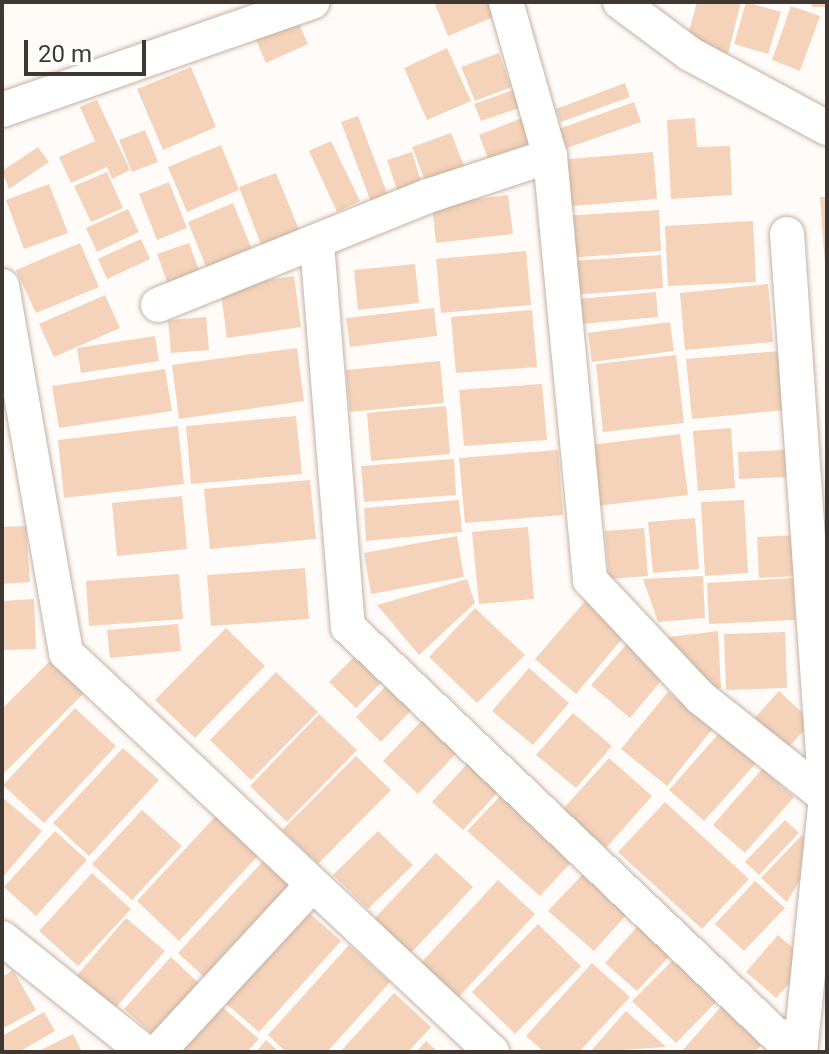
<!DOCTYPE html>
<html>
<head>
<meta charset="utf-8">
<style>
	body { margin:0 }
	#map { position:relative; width:829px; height:1054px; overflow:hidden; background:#fffbf8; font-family:Roboto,sans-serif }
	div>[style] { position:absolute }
	.building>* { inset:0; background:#f4d3ba }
	.roads { filter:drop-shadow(0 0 2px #c4b1a3) drop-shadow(0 0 2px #c4b1a3) }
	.minor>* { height:34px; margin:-17px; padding:0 17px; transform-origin:17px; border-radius:17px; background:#fff }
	span { translate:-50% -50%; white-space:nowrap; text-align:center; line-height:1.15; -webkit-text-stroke:6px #fff; paint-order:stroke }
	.frame { position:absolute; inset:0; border:4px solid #3f3731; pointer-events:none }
	.scale { position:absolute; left:24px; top:40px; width:122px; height:36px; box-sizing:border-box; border:4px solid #3f3731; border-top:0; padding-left:10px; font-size:24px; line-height:28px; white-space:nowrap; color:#3f3731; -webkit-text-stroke:6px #fff; paint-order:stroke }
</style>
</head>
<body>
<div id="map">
	<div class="building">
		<div style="clip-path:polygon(490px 2px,496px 16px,448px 36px,435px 4px)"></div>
		<div style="clip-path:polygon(697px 2px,741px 2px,728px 54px,686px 43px)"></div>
		<div style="clip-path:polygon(746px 2px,781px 12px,768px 54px,734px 44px)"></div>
		<div style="clip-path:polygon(812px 2px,827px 2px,827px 7px,812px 7px)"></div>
		<div style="clip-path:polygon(791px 6px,820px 16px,800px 71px,772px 60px)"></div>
		<div style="clip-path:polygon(294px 13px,308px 44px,266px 63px,252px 31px)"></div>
		<div style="clip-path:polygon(447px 48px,471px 101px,427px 120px,404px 68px)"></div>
		<div style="clip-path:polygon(499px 53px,511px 87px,475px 101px,461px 67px)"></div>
		<div style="clip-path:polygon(191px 67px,216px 127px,163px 150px,137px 89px)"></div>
		<div style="clip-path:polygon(625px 83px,630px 97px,561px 122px,556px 109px)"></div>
		<div style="clip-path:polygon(513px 90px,519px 108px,481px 121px,474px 104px)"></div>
		<div style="clip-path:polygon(97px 100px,130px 170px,112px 179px,107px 167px,71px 183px,59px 157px,95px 141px,80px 107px)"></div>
		<div style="clip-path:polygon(634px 102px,641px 122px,567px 148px,559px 129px)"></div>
		<div style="clip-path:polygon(358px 116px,389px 198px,372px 205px,341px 122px)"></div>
		<div style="clip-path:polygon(527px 116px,541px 152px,493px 171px,479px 135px)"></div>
		<div style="clip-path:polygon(695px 118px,697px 147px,730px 146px,732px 195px,671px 199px,667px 120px)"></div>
		<div style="clip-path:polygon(145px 130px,158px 162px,132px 172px,119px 140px)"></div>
		<div style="clip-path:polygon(451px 133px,468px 176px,429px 191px,412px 147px)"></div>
		<div style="clip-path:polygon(331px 141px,360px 201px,337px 212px,309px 151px)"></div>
		<div style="clip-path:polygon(221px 145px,239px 190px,187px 212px,168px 167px)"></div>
		<div style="clip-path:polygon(38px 147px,49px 162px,9px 189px,2px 171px)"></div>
		<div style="clip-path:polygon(412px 152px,425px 195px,401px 202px,387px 160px)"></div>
		<div style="clip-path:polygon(653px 152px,657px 199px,562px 207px,558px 160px)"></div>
		<div style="clip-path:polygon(107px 172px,123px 208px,91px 222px,74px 186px)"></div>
		<div style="clip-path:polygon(276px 173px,300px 232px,262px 247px,239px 187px)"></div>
		<div style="clip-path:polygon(169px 182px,187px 228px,157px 240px,139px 194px)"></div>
		<div style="clip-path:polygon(49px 184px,68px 233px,24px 249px,6px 200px)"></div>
		<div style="clip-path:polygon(508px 195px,513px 234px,436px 243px,432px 205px)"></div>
		<div style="clip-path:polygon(820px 197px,827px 197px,827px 263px,825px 264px)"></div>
		<div style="clip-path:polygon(233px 203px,259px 266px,213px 284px,188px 222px)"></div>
		<div style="clip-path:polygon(128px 209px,139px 232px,97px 252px,86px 228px)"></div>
		<div style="clip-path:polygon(659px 210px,661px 251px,567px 258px,564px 216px)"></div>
		<div style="clip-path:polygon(753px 221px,756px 282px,668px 286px,665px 226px)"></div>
		<div style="clip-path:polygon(141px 239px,150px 259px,107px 279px,98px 259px)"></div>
		<div style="clip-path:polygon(80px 243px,99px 287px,36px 313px,16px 270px)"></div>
		<div style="clip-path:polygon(189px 243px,202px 279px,170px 290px,157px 254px)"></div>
		<div style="clip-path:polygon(526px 251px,531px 305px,441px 313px,436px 259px)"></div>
		<div style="clip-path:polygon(661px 255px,663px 288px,572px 295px,570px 261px)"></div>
		<div style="clip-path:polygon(415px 264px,419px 303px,358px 310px,354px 270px)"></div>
		<div style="clip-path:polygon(294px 276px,301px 327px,227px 338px,220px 287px)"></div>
		<div style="clip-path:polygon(768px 284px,773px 342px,685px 350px,680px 293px)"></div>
		<div style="clip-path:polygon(656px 292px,658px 317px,582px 324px,579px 299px)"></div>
		<div style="clip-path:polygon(105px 295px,120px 328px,54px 357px,39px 324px)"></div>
		<div style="clip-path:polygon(434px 308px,437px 336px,350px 347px,346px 318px)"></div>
		<div style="clip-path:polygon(532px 310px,537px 367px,456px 373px,451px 317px)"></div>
		<div style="clip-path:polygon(206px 317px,209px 350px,171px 353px,168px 320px)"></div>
		<div style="clip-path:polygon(670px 322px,674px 351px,592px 362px,588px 333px)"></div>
		<div style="clip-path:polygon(155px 336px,159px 361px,81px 373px,77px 348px)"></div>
		<div style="clip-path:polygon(297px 348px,304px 401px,179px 419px,172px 365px)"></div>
		<div style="clip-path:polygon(780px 351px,785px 410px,692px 419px,686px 359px)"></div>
		<div style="clip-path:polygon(676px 355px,684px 423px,603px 432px,596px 364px)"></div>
		<div style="clip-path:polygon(440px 361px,444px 403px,350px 412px,346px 370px)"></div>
		<div style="clip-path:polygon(165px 369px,172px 411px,59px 428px,52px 386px)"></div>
		<div style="clip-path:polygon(542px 384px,547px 440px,464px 446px,459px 390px)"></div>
		<div style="clip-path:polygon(446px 406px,450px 454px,371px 461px,367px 413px)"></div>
		<div style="clip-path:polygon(296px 416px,302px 474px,191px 484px,186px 426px)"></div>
		<div style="clip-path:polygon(178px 426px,184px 484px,64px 498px,58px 440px)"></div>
		<div style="clip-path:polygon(731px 428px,735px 488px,698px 491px,693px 431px)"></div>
		<div style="clip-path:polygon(680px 434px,688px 495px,597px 506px,590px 445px)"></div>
		<div style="clip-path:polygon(558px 450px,563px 515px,465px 523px,459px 458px)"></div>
		<div style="clip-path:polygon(785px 450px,786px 477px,739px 479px,738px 452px)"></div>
		<div style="clip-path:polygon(454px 459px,456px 495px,364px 502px,361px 466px)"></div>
		<div style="clip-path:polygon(310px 480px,316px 539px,210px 549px,204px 489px)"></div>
		<div style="clip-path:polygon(182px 496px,187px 549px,117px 556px,112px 503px)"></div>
		<div style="clip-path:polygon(459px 500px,462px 532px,366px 541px,364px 508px)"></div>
		<div style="clip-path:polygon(744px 500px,748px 573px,705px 576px,701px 502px)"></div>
		<div style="clip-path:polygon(695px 518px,699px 569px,653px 573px,648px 522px)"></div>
		<div style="clip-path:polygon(26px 526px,30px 582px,2px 584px,2px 527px)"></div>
		<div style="clip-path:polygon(528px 527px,534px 599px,479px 604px,472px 532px)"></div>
		<div style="clip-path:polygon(644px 528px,648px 576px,609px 579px,605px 531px)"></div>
		<div style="clip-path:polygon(799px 535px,801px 576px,759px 578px,757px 537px)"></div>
		<div style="clip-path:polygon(457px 536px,464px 577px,371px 594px,364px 553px)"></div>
		<div style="clip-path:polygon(305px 568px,309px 619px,211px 626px,207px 575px)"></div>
		<div style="clip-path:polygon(179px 574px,183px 619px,89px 626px,86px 581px)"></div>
		<div style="clip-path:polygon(703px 576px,705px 618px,658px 622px,643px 579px)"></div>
		<div style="clip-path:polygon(793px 578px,795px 620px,709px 624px,707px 583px)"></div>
		<div style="clip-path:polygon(467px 579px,475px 603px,419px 655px,377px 605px)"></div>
		<div style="clip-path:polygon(34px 599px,36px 649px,2px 650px,2px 601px)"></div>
		<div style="clip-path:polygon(586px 600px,626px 634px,576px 694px,535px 659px)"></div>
		<div style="clip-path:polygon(475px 608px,525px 655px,477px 703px,429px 657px)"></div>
		<div style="clip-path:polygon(178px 624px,181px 651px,110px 658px,107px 630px)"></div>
		<div style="clip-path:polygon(226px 628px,265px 666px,195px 738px,155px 700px)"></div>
		<div style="clip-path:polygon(718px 631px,721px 688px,708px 690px,661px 638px)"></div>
		<div style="clip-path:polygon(785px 632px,787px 688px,726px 690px,724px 634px)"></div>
		<div style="clip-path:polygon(632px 638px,670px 670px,630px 718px,591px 685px)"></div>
		<div style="clip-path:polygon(364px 647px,391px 673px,356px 708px,329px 682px)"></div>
		<div style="clip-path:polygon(51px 660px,84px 693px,2px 775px,2px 709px)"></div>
		<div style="clip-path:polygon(529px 668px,569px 703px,533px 745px,492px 711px)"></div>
		<div style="clip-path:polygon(276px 672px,318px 712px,251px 780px,210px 740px)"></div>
		<div style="clip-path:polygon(394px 678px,419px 702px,381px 742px,356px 717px)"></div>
		<div style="clip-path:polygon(779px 691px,812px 722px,784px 752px,751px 722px)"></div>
		<div style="clip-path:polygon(668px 692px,713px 728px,667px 786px,621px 749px)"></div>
		<div style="clip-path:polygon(75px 708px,116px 746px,44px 823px,3px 785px)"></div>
		<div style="clip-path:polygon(431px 711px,465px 744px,418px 794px,383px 761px)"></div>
		<div style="clip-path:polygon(573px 713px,612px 746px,576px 788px,536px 755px)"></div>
		<div style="clip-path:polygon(319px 714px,357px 750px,287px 822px,250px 786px)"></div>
		<div style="clip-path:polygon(721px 731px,757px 762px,704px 821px,669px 790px)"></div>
		<div style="clip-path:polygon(123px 748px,159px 780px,89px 856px,53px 823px)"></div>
		<div style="clip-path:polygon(356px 756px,391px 790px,318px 864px,282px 830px)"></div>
		<div style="clip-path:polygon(609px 758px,652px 796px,606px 848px,563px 809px)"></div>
		<div style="clip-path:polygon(468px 763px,499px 791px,463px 830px,432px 802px)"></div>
		<div style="clip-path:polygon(762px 769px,794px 797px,745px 853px,713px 825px)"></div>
		<div style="clip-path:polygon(504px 792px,576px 857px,540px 896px,467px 831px)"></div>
		<div style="clip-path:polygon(2px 797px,42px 831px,2px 878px)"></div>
		<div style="clip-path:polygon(665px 802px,749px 879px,702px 929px,618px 852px)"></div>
		<div style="clip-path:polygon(224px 807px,266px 847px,179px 941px,137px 901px)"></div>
		<div style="clip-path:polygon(142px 810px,182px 846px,132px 900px,92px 864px)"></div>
		<div style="clip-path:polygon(785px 820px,799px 833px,759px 875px,745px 862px)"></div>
		<div style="clip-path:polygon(55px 831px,87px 860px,36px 916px,4px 887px)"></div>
		<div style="clip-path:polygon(378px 831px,413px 865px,368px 909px,333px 875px)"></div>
		<div style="clip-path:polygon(802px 835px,814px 856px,787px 902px,761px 878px)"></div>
		<div style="clip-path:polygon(436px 853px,473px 887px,410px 954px,373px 920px)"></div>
		<div style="clip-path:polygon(266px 858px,301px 891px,214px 986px,178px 953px)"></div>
		<div style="clip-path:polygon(92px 873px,131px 909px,78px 966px,39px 931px)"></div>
		<div style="clip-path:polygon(584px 873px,628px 913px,594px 951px,548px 911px)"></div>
		<div style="clip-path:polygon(498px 880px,535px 914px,458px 998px,420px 964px)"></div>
		<div style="clip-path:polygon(755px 881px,785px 908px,744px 951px,715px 924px)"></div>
		<div style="clip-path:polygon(298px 903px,341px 941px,259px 1032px,216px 995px)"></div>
		<div style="clip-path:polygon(126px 918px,165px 951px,112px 1012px,74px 979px)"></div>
		<div style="clip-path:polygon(643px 920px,676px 949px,637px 991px,605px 963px)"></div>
		<div style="clip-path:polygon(538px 924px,581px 966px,515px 1034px,472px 992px)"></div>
		<div style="clip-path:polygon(778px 935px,809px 962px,776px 998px,746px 972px)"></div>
		<div style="clip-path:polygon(349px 945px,390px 982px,327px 1052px,286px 1052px,268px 1035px)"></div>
		<div style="clip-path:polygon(682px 951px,725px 993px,676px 1043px,632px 1001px)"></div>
		<div style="clip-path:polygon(171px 957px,206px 990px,160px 1040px,124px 1009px)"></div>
		<div style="clip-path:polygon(592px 963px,630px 997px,579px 1052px,544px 1052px,526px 1036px)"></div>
		<div style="clip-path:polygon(13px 970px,36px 1010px,2px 1029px,2px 977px)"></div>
		<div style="clip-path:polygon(394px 993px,431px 1027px,408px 1052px,340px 1052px)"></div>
		<div style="clip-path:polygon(213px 999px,259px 1039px,247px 1052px,169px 1052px)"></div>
		<div style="clip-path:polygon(728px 999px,768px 1038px,755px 1052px,681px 1052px)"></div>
		<div style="clip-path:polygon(626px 1011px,666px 1047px,590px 1052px)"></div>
		<div style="clip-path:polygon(44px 1012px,55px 1031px,19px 1052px,2px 1052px,2px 1036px)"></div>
		<div style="clip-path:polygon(73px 1034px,82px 1052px,37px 1052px)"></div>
		<div style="clip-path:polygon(266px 1040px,279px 1052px,256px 1052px)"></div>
		<div style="clip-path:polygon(426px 1041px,438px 1052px,416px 1052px)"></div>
	</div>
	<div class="roads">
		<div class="minor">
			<div style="left:506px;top:2px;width:160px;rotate:74.1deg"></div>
			<div style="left:550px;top:156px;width:426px;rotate:84.6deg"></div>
			<div style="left:590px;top:580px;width:162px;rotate:46.8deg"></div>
			<div style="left:701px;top:698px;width:159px;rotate:38.4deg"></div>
			<div style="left:620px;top:2px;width:87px;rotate:36.6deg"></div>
			<div style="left:690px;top:54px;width:156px;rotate:28.4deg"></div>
			<div style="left:2px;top:110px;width:329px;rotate:-19.2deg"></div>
			<div style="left:787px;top:234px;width:564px;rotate:86.04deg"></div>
			<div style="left:826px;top:797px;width:256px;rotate:95.8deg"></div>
			<div style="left:317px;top:243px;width:385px;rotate:85.4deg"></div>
			<div style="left:348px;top:627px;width:616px;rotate:43.62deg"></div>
			<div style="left:2px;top:286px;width:373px;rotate:80.1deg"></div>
			<div style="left:66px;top:653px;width:584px;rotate:43.13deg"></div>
			<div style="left:158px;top:305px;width:291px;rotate:-22deg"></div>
			<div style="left:428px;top:196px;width:128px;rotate:-18.2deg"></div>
			<div style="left:2px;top:938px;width:183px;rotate:38.6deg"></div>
			<div style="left:158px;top:1052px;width:224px;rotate:-47.3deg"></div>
		</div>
	</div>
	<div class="frame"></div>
	<div class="scale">20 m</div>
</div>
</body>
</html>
